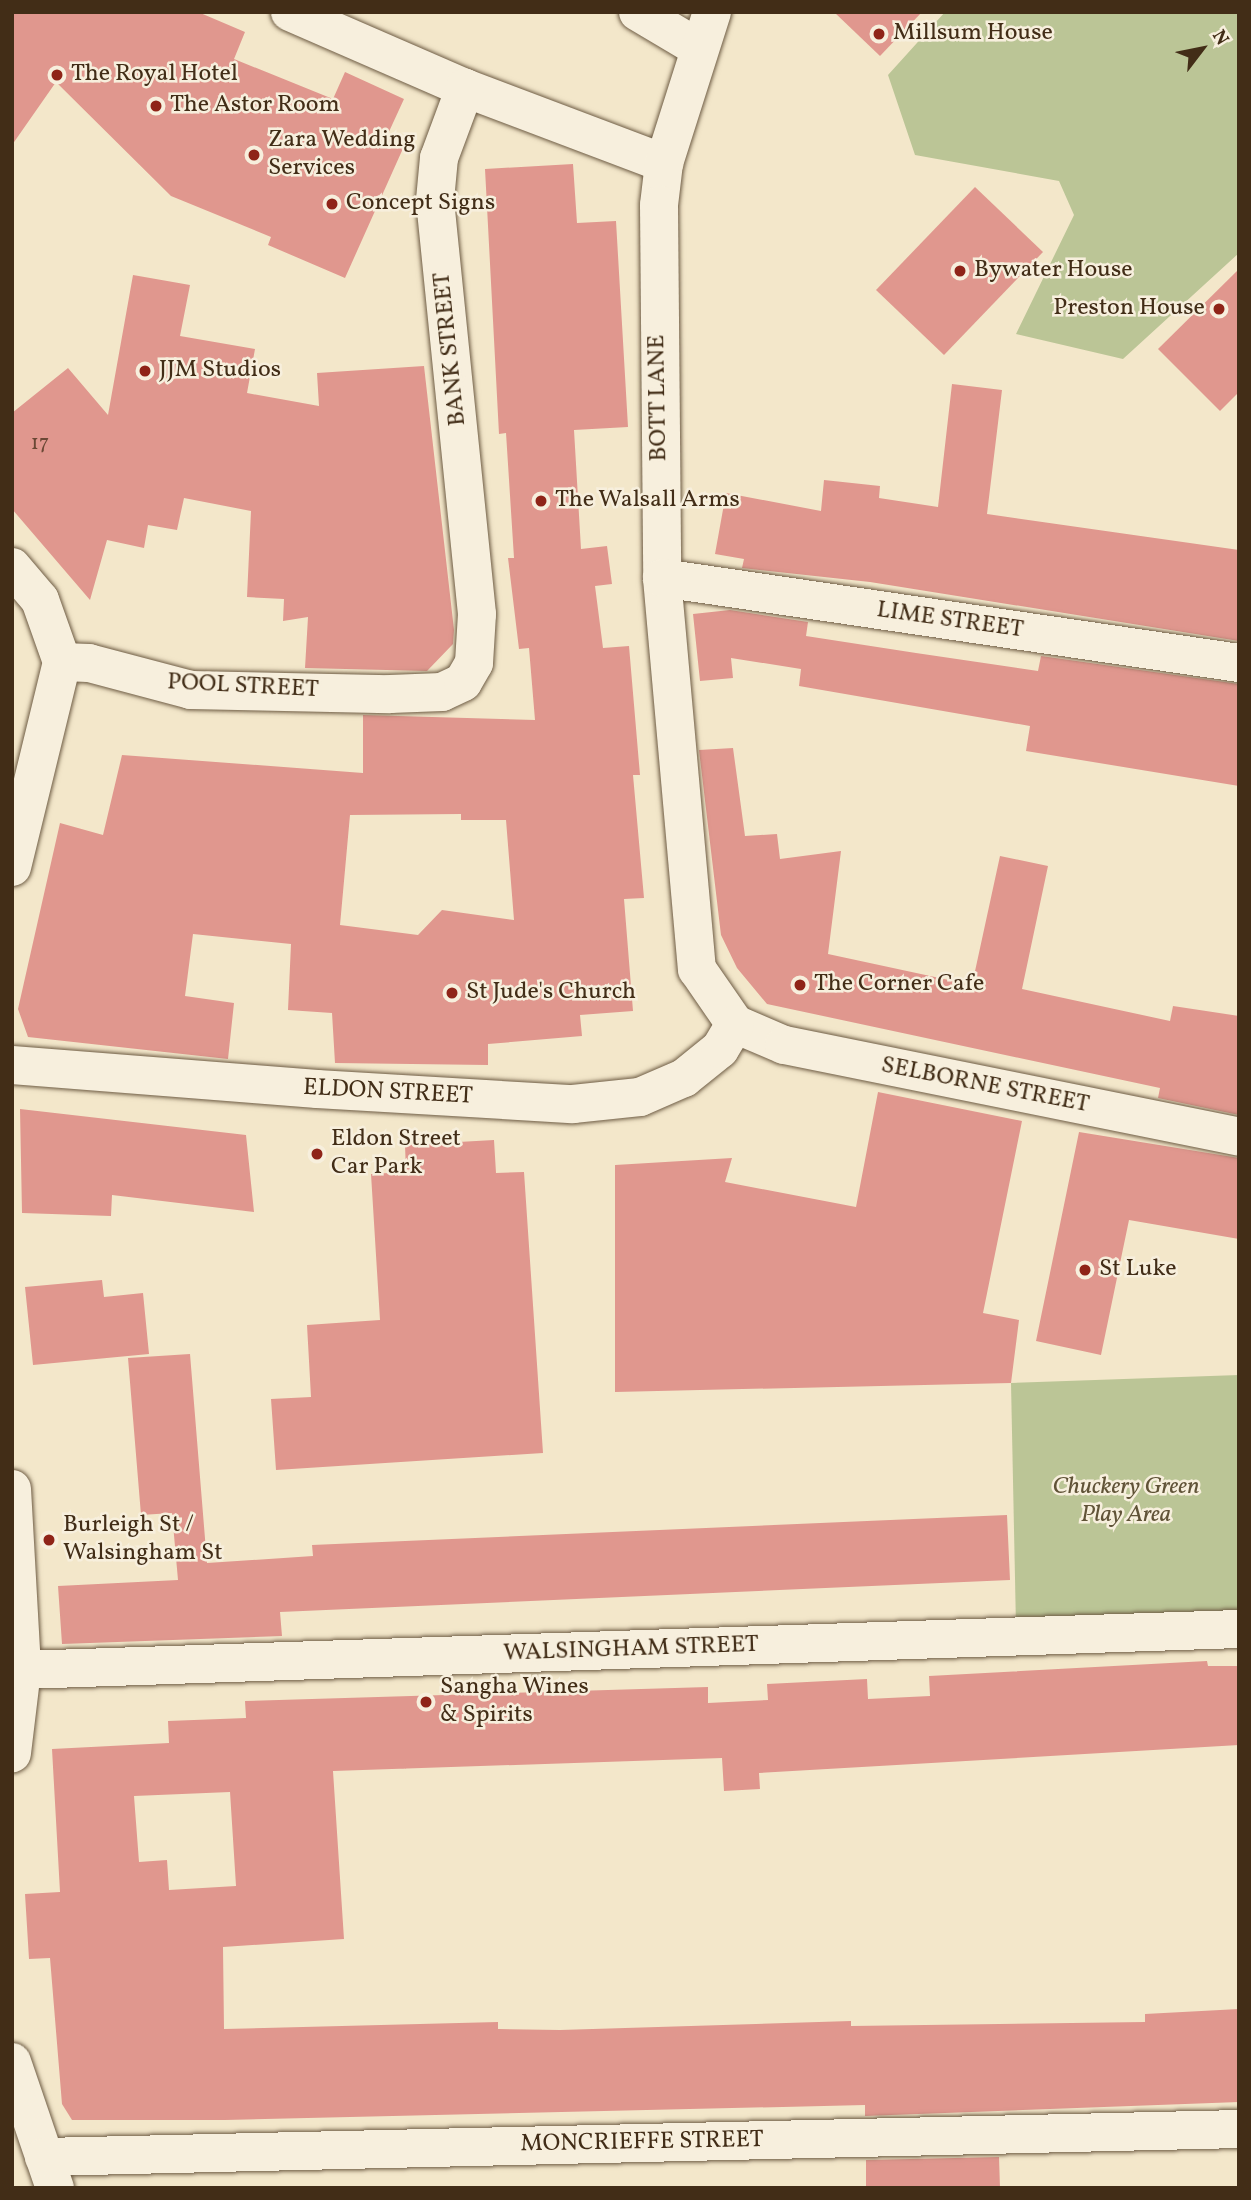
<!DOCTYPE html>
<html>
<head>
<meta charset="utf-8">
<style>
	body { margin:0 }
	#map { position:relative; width:1251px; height:2200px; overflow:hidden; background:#f3e7ca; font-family:Vollkorn,serif }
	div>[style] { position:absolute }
	.green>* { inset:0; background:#bbc596 }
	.building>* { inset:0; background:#e0978e }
	.roads { filter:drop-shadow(0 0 2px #6e5c44) drop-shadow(0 0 2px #6e5c44) }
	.minor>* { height:38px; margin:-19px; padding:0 19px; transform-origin:19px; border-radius:19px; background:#f7efdd }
	.dots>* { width:19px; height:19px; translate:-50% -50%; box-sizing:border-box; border:4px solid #f7efdd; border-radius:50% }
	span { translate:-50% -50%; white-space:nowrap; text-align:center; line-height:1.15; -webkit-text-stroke:5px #f7efdd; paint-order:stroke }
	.number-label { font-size:21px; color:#6a4835 }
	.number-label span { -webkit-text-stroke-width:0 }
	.poi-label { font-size:24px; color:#422d17 }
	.left { translate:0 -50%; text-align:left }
	.right { translate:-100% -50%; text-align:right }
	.street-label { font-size:24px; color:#422d17 }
	.park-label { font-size:24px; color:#605337; font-style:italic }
	.frame { position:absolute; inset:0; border:14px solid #422d17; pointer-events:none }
	.north { position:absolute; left:1167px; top:14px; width:70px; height:70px; -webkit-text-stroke:5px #f7efdd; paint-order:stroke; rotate:58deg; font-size:19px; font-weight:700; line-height:28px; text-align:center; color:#422d17 }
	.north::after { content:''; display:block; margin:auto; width:24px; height:32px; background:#422d17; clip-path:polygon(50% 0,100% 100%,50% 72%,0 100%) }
</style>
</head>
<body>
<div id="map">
	<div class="green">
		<div style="clip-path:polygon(945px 12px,1239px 12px,1239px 253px,1123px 359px,1016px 334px,1074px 215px,1059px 181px,915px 155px,888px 75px)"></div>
		<div style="clip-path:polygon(1239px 1375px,1239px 1618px,1016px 1627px,1011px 1383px)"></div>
	</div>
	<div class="building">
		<div style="clip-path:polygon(12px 12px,198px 12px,245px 32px,234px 59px,333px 99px,345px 72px,404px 99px,387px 136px,405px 144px,345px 278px,268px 245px,271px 237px,171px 196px,56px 82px,12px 145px)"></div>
		<div style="clip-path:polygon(834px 12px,922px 12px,880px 56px)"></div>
		<div style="clip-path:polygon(evenodd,573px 164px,577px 223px,616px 221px,628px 427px,574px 430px,581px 549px,607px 546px,612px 584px,595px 586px,603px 648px,629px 646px,640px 775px,633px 775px,644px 898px,624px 899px,633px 1011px,580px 1015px,582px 1036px,488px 1044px,488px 1065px,335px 1063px,332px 1013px,288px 1010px,291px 944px,193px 934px,185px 996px,234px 1003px,228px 1059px,28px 1037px,18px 1009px,60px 823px,103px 835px,122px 755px,363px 773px,363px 715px,535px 720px,529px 648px,519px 649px,508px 558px,514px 558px,506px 433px,499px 434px,485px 169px,573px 164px,461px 814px,461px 820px,506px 820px,514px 920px,442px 910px,418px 935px,340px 925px,350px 815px,461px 814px)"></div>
		<div style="clip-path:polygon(975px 187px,1043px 252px,944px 355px,876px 290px)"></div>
		<div style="clip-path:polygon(1239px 269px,1239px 392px,1220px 411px,1158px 349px)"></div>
		<div style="clip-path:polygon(133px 275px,190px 285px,180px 336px,255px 349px,247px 393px,319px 406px,317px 373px,424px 366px,454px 630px,453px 644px,427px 671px,305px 668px,308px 617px,283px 621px,284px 599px,247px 597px,251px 511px,184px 498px,177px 530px,148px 525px,144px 548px,107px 540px,90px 600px,12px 509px,12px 413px,68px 368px,108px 415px)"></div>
		<div style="clip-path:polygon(952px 384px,1002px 390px,987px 514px,1239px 550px,1239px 641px,870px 582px,742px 568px,744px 559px,715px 554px,726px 493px,821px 511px,824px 480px,880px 486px,879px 498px,938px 507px)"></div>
		<div style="clip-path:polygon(730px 610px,808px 622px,806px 636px,916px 653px,1038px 671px,1041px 656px,1239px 684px,1239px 786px,1026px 751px,1030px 726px,799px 686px,801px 669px,731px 658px,733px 678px,700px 681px,693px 614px)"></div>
		<div style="clip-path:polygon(733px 748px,745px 836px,777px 834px,780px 859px,841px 851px,828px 954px,972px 985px,1000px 856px,1048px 866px,1022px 989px,1170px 1021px,1173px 1006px,1239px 1016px,1239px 1115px,1158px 1098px,1160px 1088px,767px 1004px,737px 968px,721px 935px,699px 750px)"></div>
		<div style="clip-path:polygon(878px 1092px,1022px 1121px,983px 1313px,1019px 1320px,1011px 1383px,615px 1392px,615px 1165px,732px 1158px,725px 1182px,856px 1207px)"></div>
		<div style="clip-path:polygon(20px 1109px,246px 1135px,254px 1212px,112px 1195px,111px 1216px,22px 1213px)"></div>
		<div style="clip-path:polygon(1079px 1132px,1239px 1158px,1239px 1239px,1129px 1220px,1101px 1355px,1036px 1341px)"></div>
		<div style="clip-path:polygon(494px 1140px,496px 1173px,524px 1172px,543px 1453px,276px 1470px,271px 1399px,311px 1397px,307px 1325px,380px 1320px,371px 1174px,406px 1172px,405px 1145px)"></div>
		<div style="clip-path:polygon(102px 1280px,104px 1297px,143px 1293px,149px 1354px,33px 1365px,25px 1287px)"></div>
		<div style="clip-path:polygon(190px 1354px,207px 1563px,313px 1556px,312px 1545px,1007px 1515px,1010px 1580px,280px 1612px,282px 1636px,62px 1644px,58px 1586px,178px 1580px,172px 1513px,141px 1515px,128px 1358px)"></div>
		<div style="clip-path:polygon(evenodd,1207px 1661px,1208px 1666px,1239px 1666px,1239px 1745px,759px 1773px,760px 1789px,724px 1791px,722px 1758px,333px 1771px,344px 1939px,223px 1947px,224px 2029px,498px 2022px,498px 2029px,560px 2030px,851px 2021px,851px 2026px,1145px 2022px,1145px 2014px,1239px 2009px,1239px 2102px,865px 2116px,865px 2105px,225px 2120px,72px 2120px,62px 2104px,50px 1958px,29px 1959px,25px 1894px,60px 1892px,52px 1749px,169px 1743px,168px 1721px,246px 1718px,245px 1701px,708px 1687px,708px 1703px,768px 1700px,767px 1684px,867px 1679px,868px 1699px,930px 1696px,929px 1676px,1207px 1661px,230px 1792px,236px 1886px,169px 1890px,167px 1860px,139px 1862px,134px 1796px,230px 1792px)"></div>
		<div style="clip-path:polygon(999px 2157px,1000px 2188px,866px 2188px,866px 2160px)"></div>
	</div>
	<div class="roads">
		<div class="minor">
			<div style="left:290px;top:12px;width:191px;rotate:23.5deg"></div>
			<div style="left:465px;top:88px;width:213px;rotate:20.7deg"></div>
			<div style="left:638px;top:12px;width:69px;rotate:30.7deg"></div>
			<div style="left:712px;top:12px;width:158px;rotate:107.6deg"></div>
			<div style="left:664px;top:163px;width:42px;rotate:96.8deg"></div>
			<div style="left:659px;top:205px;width:373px;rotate:89.5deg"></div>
			<div style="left:662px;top:578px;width:393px;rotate:84.9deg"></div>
			<div style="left:697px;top:969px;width:67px;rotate:55.4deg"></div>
			<div style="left:12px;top:567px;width:43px;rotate:49.7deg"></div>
			<div style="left:40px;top:600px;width:66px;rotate:70.5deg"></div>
			<div style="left:62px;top:662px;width:211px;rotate:103.7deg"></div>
			<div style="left:662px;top:578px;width:583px;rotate:8.38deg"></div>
			<div style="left:62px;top:662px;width:27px;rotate:2deg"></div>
			<div style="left:89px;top:663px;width:106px;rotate:14.8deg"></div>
			<div style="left:191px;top:690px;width:199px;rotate:1.2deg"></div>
			<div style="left:390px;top:694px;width:52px;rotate:-2.2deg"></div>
			<div style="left:442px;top:692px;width:23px;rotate:-25deg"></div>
			<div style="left:463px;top:682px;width:22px;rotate:-60deg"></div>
			<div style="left:474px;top:663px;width:49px;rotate:-86.5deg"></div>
			<div style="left:477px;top:614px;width:416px;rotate:-95.8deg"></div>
			<div style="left:435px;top:200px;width:42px;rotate:-84.6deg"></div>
			<div style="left:439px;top:158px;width:75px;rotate:-69.6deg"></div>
			<div style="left:735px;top:1024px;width:53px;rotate:23.2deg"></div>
			<div style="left:784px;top:1045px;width:464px;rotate:11.4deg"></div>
			<div style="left:12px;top:1065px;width:306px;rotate:4.5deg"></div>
			<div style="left:317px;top:1089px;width:256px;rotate:3.4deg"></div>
			<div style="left:573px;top:1104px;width:67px;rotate:-6deg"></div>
			<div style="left:640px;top:1097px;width:48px;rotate:-23.4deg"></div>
			<div style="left:684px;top:1078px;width:46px;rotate:-38.9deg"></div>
			<div style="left:720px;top:1049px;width:29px;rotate:-59deg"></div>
			<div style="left:12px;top:1489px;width:181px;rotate:86.8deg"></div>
			<div style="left:22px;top:1670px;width:84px;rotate:96.9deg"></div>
			<div style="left:22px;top:1670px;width:1218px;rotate:-1.93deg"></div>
			<div style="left:12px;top:2062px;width:133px;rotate:71.2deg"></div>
			<div style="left:44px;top:2157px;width:1195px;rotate:-1.34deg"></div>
		</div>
	</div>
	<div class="dots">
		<div style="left:879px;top:34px;background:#8f2418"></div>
		<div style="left:57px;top:75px;background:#8f2418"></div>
		<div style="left:156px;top:106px;background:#8f2418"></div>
		<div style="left:254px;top:155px;background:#8f2418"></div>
		<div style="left:332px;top:204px;background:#8f2418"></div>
		<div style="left:960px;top:271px;background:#8f2418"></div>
		<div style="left:1219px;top:309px;background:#8f2418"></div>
		<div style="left:145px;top:371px;background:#8f2418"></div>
		<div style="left:541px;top:501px;background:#8f2418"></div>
		<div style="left:800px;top:985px;background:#8f2418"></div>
		<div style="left:452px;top:993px;background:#8f2418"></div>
		<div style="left:317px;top:1154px;background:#8f2418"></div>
		<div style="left:1085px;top:1270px;background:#8f2418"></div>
		<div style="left:49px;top:1540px;background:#8f2418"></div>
		<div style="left:426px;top:1702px;background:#8f2418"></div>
	</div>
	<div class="number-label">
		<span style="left:40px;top:444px">17</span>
	</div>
	<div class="poi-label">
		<span class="left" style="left:893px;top:34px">Millsum House</span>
		<span class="left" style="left:71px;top:75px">The Royal Hotel</span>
		<span class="left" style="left:170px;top:106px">The Astor Room</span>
		<span class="left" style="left:268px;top:155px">Zara Wedding<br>Services</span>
		<span class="left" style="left:346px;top:204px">Concept Signs</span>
		<span class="left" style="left:974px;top:271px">Bywater House</span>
		<span class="right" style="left:1205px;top:309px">Preston House</span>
		<span class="left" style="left:159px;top:371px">JJM Studios</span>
		<span class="left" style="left:555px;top:501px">The Walsall Arms</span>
		<span class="left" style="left:814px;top:985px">The Corner Cafe</span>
		<span class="left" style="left:466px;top:993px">St Jude's Church</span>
		<span class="left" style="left:331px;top:1154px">Eldon Street<br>Car Park</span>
		<span class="left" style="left:1099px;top:1270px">St Luke</span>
		<span class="left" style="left:63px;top:1540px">Burleigh St /<br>Walsingham St</span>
		<span class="left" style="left:440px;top:1702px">Sangha Wines<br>&amp; Spirits</span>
	</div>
	<div class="street-label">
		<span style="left:451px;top:349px;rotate:-96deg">BANK STREET</span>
		<span style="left:659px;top:398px;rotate:-91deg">BOTT LANE</span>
		<span style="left:950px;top:621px;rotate:8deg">LIME STREET</span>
		<span style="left:243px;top:687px;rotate:3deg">POOL STREET</span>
		<span style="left:985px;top:1086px;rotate:11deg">SELBORNE STREET</span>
		<span style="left:388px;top:1093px;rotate:3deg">ELDON STREET</span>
		<span style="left:631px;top:1650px;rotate:-2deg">WALSINGHAM STREET</span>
		<span style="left:642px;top:2143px;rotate:-1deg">MONCRIEFFE STREET</span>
	</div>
	<div class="park-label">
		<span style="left:1126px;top:1502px">Chuckery Green<br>Play Area</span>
	</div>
	<div class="frame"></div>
	<div class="north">N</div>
</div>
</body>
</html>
